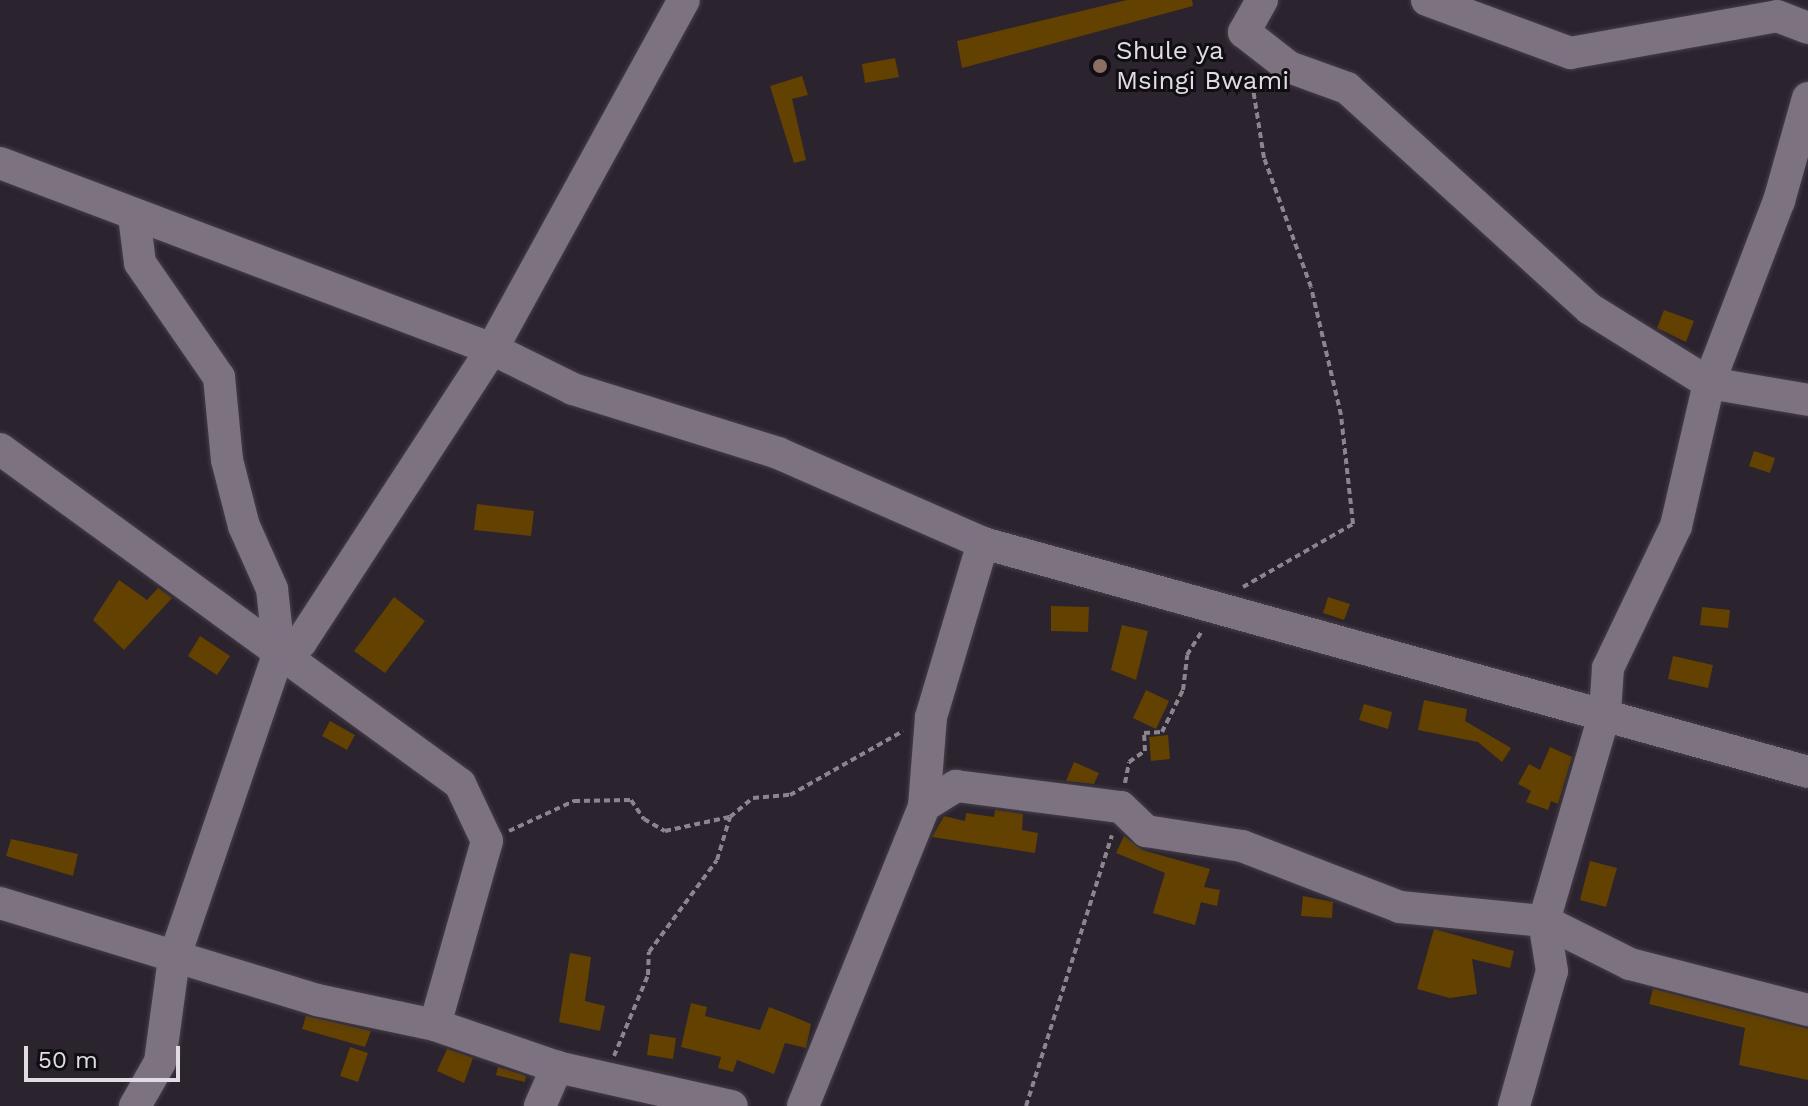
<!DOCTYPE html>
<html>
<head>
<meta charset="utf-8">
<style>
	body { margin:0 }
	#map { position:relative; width:1808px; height:1106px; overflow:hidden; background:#2b232e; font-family:"Work Sans",sans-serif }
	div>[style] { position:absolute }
	.building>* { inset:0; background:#624101 }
	.path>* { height:4px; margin-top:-2px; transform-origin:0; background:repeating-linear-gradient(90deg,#8c858f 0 6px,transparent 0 10px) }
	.roads { filter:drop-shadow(0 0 2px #453e47) drop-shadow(0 0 2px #453e47) }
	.minor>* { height:32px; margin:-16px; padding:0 16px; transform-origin:16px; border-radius:16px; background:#7c7280 }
	.dots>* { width:22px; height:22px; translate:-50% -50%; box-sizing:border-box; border:4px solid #110e13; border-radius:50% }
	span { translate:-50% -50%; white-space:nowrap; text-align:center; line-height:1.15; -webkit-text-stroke:6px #110e13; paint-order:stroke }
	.poi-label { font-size:26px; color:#e1dbe3 }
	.left { translate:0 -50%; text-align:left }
	.scale { position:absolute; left:24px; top:1046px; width:156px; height:36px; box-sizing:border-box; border:4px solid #e1dbe3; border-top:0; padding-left:10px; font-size:24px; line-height:28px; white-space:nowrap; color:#e1dbe3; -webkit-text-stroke:6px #110e13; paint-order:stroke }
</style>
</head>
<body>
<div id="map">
	<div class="building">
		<div style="clip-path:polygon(1127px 0,1192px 0,1193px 6px,962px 68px,957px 41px)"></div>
		<div style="clip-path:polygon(895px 58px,899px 77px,865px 83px,862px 64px)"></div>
		<div style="clip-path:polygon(802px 76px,808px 95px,792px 99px,806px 160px,794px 163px,770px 86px)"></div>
		<div style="clip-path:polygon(1664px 310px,1694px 321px,1686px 342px,1657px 328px)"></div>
		<div style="clip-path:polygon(1754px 451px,1775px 458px,1770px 473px,1749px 466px)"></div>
		<div style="clip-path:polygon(477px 504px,534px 511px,531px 536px,474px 530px)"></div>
		<div style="clip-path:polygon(119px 580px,147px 600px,158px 588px,172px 598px,124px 650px,93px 620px)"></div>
		<div style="clip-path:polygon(394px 597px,425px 621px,385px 673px,354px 651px)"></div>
		<div style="clip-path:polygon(1328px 597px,1350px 604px,1344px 620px,1323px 613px)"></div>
		<div style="clip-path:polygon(1051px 606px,1089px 607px,1088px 632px,1051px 631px)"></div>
		<div style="clip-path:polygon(1702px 607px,1730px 610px,1728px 628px,1700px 625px)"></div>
		<div style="clip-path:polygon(1122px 625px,1148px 631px,1136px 680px,1111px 670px)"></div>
		<div style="clip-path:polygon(200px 636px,230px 656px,217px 675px,188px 656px)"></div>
		<div style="clip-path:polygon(1673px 656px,1713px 665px,1708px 688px,1668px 679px)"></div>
		<div style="clip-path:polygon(1146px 690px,1169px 701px,1156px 729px,1133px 718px)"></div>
		<div style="clip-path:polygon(1424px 700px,1467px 709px,1465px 721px,1511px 748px,1502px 762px,1478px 742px,1418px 730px)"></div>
		<div style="clip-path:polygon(1364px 704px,1392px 712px,1388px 729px,1359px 720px)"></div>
		<div style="clip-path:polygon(330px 721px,355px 735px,347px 750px,322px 736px)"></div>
		<div style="clip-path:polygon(1168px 735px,1170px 759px,1151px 761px,1149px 737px)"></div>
		<div style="clip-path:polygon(1550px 747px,1572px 757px,1558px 804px,1551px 801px,1548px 810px,1526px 802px,1531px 791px,1518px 784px,1529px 764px,1540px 770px)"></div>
		<div style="clip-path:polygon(1074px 762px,1099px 773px,1094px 784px,1066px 781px)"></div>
		<div style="clip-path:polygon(995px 810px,1023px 814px,1022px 830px,1038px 833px,1035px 853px,932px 837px,944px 816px,965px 821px,966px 813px,994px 817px)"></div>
		<div style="clip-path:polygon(1124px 836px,1142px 850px,1210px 869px,1204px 887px,1220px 890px,1217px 906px,1201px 902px,1195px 925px,1153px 913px,1165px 873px,1116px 853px)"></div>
		<div style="clip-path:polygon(11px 839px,78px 854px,73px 876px,6px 856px)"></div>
		<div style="clip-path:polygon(1590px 861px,1617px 868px,1606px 907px,1580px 900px)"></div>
		<div style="clip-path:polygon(1303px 896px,1333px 902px,1332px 918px,1301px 916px)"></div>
		<div style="clip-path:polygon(1434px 929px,1514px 951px,1510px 968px,1472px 959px,1477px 994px,1450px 998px,1417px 989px)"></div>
		<div style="clip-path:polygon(570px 953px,591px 957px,585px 1001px,605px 1006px,600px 1031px,559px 1022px)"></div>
		<div style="clip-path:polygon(1653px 989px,1808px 1029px,1808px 1080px,1739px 1065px,1745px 1028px,1649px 1004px)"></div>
		<div style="clip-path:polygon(691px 1003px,707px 1007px,705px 1016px,760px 1030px,769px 1007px,787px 1014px,811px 1024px,806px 1048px,785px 1043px,774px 1074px,737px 1060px,733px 1072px,718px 1068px,721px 1057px,681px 1047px)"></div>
		<div style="clip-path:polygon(306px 1016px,371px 1031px,365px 1047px,302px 1029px)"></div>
		<div style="clip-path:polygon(650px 1034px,676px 1038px,673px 1059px,647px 1055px)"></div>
		<div style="clip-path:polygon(350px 1047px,368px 1053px,358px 1082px,340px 1076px)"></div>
		<div style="clip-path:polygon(447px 1049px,473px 1058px,464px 1083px,437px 1071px)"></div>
		<div style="clip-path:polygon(498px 1067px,526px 1076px,525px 1082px,496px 1075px)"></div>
	</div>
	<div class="path">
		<div style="left:1243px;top:587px;width:127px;rotate:-29.8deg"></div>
		<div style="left:1353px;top:524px;width:110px;rotate:-96.3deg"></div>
		<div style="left:1341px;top:415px;width:131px;rotate:-103.2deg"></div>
		<div style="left:1311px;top:287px;width:137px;rotate:-110deg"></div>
		<div style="left:1264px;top:158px;width:89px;rotate:-99deg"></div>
		<div style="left:1125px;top:783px;width:21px;rotate:-79deg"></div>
		<div style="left:1129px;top:762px;width:19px;rotate:-35deg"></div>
		<div style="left:1145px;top:751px;width:18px;rotate:-93deg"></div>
		<div style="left:1144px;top:733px;width:18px;rotate:-3deg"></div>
		<div style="left:1162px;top:732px;width:47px;rotate:-63.4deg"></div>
		<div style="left:1183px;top:690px;width:35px;rotate:-83deg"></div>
		<div style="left:1187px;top:655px;width:28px;rotate:-58deg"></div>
		<div style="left:509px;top:831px;width:72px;rotate:-24.8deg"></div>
		<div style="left:574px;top:801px;width:57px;rotate:-1deg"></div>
		<div style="left:631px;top:800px;width:23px;rotate:56deg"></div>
		<div style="left:644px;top:819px;width:24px;rotate:30deg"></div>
		<div style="left:665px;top:831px;width:66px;rotate:-12.2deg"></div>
		<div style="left:614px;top:1056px;width:88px;rotate:-67.2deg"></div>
		<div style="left:648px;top:975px;width:23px;rotate:-88deg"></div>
		<div style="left:649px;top:952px;width:114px;rotate:-53.5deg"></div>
		<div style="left:717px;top:860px;width:45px;rotate:-73.2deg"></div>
		<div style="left:730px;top:817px;width:30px;rotate:-40deg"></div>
		<div style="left:753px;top:798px;width:37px;rotate:-5deg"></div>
		<div style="left:790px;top:795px;width:130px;rotate:-29.5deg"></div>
		<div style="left:1026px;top:1106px;width:284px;rotate:-72.4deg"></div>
	</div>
	<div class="roads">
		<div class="minor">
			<div style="left:1262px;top:0;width:37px;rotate:119deg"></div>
			<div style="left:1244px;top:32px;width:57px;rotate:37.9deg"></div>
			<div style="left:1289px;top:67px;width:62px;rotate:19.9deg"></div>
			<div style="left:1347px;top:88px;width:328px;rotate:42.3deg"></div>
			<div style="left:1590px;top:309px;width:140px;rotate:31.9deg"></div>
			<div style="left:1709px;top:383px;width:100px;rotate:9.7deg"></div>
			<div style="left:1427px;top:0;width:153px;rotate:20.3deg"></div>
			<div style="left:1570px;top:53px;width:210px;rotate:-10.1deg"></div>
			<div style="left:1777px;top:16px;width:33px;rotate:21deg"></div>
			<div style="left:0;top:163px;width:526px;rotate:20.71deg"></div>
			<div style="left:492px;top:349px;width:90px;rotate:26.3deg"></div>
			<div style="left:573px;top:389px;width:215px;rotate:17.3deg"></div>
			<div style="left:778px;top:453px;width:224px;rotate:23.7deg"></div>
			<div style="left:983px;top:543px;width:856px;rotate:15.51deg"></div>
			<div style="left:134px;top:216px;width:47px;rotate:82.7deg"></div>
			<div style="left:140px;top:263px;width:139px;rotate:55.3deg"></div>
			<div style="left:219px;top:377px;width:83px;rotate:84.5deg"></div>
			<div style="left:227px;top:460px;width:68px;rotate:75.6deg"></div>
			<div style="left:244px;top:526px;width:69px;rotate:66deg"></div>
			<div style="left:272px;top:589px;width:63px;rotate:83.7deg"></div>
			<div style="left:279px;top:652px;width:324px;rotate:108.9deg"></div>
			<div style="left:174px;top:958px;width:105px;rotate:97.7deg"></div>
			<div style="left:160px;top:1062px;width:51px;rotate:119.6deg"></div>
			<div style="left:0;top:449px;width:569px;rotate:36.06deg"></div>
			<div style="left:460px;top:784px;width:63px;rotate:64.7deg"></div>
			<div style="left:487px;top:841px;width:191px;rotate:105.8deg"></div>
			<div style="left:279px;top:652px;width:24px;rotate:-24deg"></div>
			<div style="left:301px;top:642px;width:350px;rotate:-56.9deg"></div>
			<div style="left:492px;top:349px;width:398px;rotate:-61.2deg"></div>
			<div style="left:924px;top:806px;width:38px;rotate:-32deg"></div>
			<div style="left:956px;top:786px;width:166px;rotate:7.3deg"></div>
			<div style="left:1121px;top:807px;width:35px;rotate:44deg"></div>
			<div style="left:1146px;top:831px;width:97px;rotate:8.9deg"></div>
			<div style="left:1242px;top:846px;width:169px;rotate:21.1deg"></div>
			<div style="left:1400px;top:907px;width:145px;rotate:5.6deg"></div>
			<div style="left:1544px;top:921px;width:96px;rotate:26.6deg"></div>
			<div style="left:1630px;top:964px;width:184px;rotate:14.5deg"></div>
			<div style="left:0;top:903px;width:332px;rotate:17deg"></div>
			<div style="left:317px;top:1000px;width:121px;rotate:12deg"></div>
			<div style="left:435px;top:1025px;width:129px;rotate:19deg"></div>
			<div style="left:557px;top:1067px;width:179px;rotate:12.6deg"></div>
			<div style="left:540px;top:1106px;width:43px;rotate:-66.4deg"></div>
			<div style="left:803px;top:1106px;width:323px;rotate:-68deg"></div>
			<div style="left:924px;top:806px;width:89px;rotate:-85.5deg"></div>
			<div style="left:931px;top:717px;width:182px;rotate:-73.4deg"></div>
			<div style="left:1514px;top:1106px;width:140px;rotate:-74.3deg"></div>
			<div style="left:1552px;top:971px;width:51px;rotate:-99.1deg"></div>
			<div style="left:1544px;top:921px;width:218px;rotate:-73.7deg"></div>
			<div style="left:1605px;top:712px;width:44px;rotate:-86.1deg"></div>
			<div style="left:1608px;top:668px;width:157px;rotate:-64.4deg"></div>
			<div style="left:1676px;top:526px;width:147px;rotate:-77deg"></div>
			<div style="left:1709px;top:383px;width:195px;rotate:-69deg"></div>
			<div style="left:1779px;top:201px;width:107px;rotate:-74.3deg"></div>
		</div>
	</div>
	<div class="dots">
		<div style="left:1100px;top:66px;background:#8d6e63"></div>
	</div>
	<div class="poi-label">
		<span class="left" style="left:1116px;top:66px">Shule ya<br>Msingi Bwami</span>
	</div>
	<div class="scale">50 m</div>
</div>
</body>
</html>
